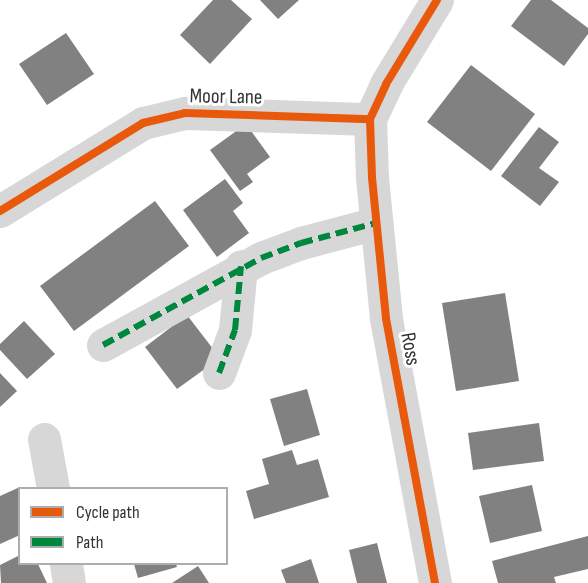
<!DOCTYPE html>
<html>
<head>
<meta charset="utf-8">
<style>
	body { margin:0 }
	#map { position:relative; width:588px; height:583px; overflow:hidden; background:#fff; font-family:"Sofia Sans Condensed",sans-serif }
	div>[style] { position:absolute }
	.building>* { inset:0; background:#818181 }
	.minor>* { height:33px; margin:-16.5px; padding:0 16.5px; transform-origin:16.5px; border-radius:16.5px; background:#d7d7d7 }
	.quiet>* { height:6px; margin-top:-3px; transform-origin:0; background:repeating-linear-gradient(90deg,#00873e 0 12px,transparent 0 18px) }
	.cycleway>* { height:8px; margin:-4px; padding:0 4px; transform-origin:4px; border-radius:4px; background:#e8590c }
	span { translate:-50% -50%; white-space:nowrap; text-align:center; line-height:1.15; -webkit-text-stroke:6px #fff; paint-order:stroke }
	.street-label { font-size:21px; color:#333 }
	.legend { position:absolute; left:18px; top:487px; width:210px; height:78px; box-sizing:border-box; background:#fff; border:2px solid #adadad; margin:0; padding:8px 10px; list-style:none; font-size:18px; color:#333 }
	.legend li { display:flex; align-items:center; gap:12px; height:30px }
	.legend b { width:30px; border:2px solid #adadad }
</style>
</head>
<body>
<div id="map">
	<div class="building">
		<div style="clip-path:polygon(213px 0,231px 0,252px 19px,210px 64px,180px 35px)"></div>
		<div style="clip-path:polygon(260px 0,299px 0,278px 19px)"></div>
		<div style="clip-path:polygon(531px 0,551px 0,588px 28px,588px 34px,564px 66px,511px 26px)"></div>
		<div style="clip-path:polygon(66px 33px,94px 74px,47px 105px,19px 64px)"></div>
		<div style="clip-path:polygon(471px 65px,535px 114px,491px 171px,427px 122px)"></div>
		<div style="clip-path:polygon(246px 124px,270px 157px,247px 174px,253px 182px,240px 191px,210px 150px)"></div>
		<div style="clip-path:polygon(539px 127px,559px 142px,539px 168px,559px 182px,540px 206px,501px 176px)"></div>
		<div style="clip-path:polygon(225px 179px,243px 203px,233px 211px,249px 233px,217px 257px,183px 210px)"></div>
		<div style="clip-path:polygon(155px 201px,189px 246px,74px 331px,40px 286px)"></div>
		<div style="clip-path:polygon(505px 293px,519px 381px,456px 391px,442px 303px)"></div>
		<div style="clip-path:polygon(187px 315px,220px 358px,177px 389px,145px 347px)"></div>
		<div style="clip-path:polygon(24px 321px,55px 354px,27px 379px,0 350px,0 344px)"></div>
		<div style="clip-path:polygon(0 373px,17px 391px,0 407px)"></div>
		<div style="clip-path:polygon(307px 389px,320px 435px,284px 446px,270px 399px)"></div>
		<div style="clip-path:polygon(539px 423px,544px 461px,473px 470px,468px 433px)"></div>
		<div style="clip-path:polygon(292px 450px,297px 465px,318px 459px,329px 497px,254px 519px,246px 491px,269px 484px,262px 459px)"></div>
		<div style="clip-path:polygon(532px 485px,542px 531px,490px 543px,479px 496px)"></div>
		<div style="clip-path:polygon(20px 487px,20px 535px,0 544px,0 496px)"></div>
		<div style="clip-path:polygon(588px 536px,588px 569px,554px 577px,556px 583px,498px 583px,492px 561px)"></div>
		<div style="clip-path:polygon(377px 543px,387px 583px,357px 583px,349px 550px)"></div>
		<div style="clip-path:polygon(20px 555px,20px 564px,38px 564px,47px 583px,1px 583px,0 565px)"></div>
		<div style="clip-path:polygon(311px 559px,319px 583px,286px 583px,281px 570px)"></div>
		<div style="clip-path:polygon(134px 564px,176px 564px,177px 567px,138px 578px)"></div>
		<div style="clip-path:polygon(198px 566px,209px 583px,172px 583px)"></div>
	</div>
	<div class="minor">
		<div style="left:0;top:211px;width:168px;rotate:-31.6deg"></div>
		<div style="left:143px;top:123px;width:43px;rotate:-13.4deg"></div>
		<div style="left:185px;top:113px;width:185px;rotate:1.9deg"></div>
		<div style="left:103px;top:345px;width:180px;rotate:-28.8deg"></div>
		<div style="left:261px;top:258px;width:43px;rotate:-20.6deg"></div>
		<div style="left:301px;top:243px;width:78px;rotate:-14.9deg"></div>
		<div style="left:219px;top:373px;width:46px;rotate:-69.6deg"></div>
		<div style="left:235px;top:330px;width:64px;rotate:-84.6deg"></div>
		<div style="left:44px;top:439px;width:50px;rotate:79.6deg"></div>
		<div style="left:66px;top:564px;width:19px;rotate:81deg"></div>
		<div style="left:435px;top:583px;width:269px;rotate:-100.5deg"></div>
		<div style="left:386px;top:318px;width:142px;rotate:-95.7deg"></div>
		<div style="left:372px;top:177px;width:58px;rotate:-92deg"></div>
		<div style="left:370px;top:119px;width:38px;rotate:-65deg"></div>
		<div style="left:386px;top:84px;width:98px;rotate:-58.7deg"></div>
	</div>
	<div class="quiet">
		<div style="left:103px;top:345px;width:180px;rotate:-28.8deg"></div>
		<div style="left:261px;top:258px;width:43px;rotate:-20.6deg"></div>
		<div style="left:301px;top:243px;width:78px;rotate:-14.9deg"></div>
		<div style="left:219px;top:373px;width:46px;rotate:-69.6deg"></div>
		<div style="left:235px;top:330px;width:64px;rotate:-84.6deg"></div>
	</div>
	<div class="cycleway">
		<div style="left:0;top:211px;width:168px;rotate:-31.6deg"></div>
		<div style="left:143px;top:123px;width:43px;rotate:-13.4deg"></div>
		<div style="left:185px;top:113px;width:185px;rotate:1.9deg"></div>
		<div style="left:435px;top:583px;width:269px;rotate:-100.5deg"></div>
		<div style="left:386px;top:318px;width:142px;rotate:-95.7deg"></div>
		<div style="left:372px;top:177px;width:58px;rotate:-92deg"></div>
		<div style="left:370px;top:119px;width:38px;rotate:-65deg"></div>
		<div style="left:386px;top:84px;width:98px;rotate:-58.7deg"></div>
	</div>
	<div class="street-label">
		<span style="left:226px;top:97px;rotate:1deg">Moor Lane</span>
		<span style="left:410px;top:349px;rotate:80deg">Ross</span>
	</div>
	<ul class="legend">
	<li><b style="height:8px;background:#e8590c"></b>Cycle path</li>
	<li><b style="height:8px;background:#00873e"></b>Path</li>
	</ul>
</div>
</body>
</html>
